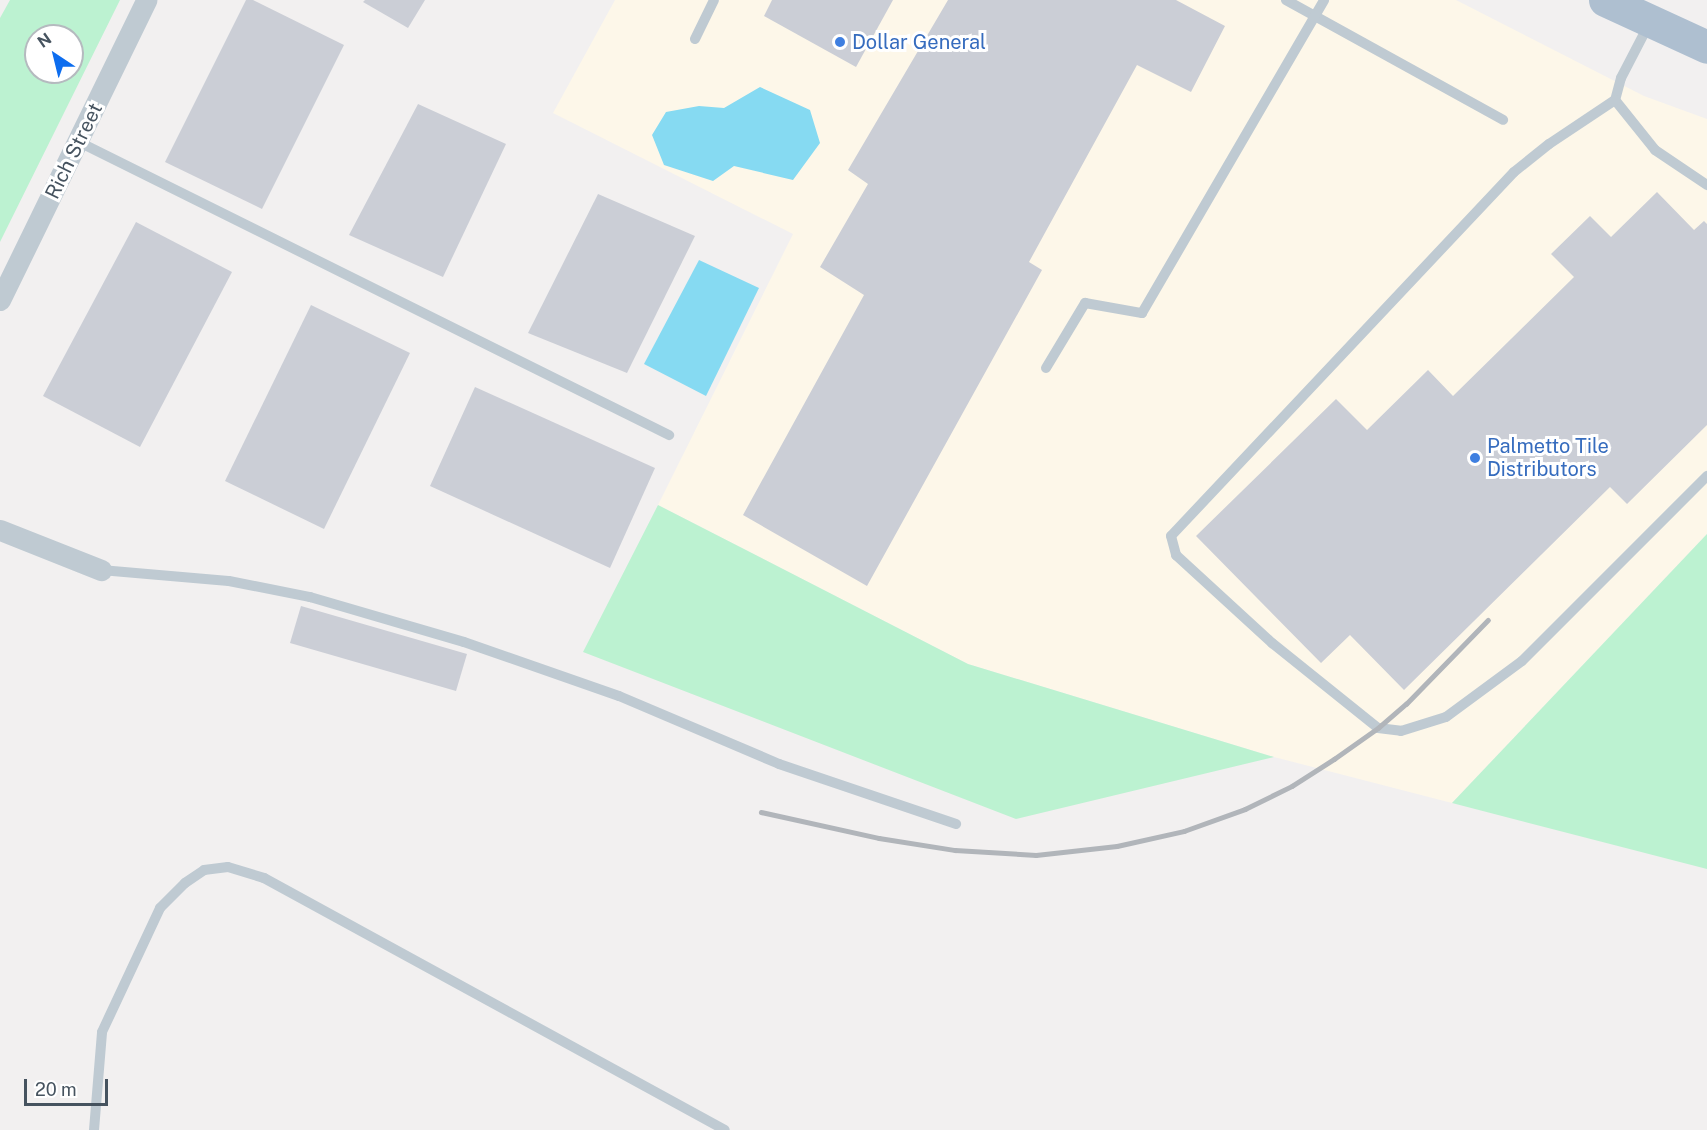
<!DOCTYPE html>
<html>
<head>
<meta charset="utf-8">
<style>
	body { margin:0 }
	#map { position:relative; width:1707px; height:1130px; overflow:hidden; background:#f2f0f0; font-family:"Public Sans",sans-serif }
	div>[style] { position:absolute }
	.commercial>* { inset:0; background:#fdf7e9 }
	.green>* { inset:0; background:#bcf2d1 }
	.water>* { inset:0; background:#86daf2 }
	.building>* { inset:0; background:#cbced6 }
	.service>* { height:10px; margin:-5px; padding:0 5px; transform-origin:5px; border-radius:5px; background:#bfcad2 }
	.minor>* { height:21px; margin:-10.5px; padding:0 10.5px; transform-origin:10.5px; border-radius:10.5px; background:#bfcad2 }
	.primary>* { height:33px; margin:-16.5px; padding:0 16.5px; transform-origin:16.5px; border-radius:16.5px; background:#aebfd0 }
	.rail>* { height:4.5px; margin:-2.25px; padding:0 2.25px; transform-origin:2.25px; border-radius:2.25px; background:#b1b5ba }
	.dots>* { width:16px; height:16px; translate:-50% -50%; box-sizing:border-box; border:3px solid #fff; border-radius:50% }
	span { translate:-50% -50%; white-space:nowrap; text-align:center; line-height:1.15; -webkit-text-stroke:6px #fff; paint-order:stroke }
	.shop-label { font-size:20px; color:#366cbe }
	.left { translate:0 -50%; text-align:left }
	.street-label { font-size:20px; color:#46535f }
	.north { position:absolute; left:24px; top:24px; width:60px; height:60px; box-sizing:border-box; background:#fff; border:2px solid #b5babf; border-radius:50%; rotate:325deg; font-size:16px; font-weight:700; line-height:24px; text-align:center; color:#46535f }
	.north::after { content:''; display:block; margin:auto; width:21px; height:27px; background:#0d6def; clip-path:polygon(50% 0,100% 100%,50% 72%,0 100%) }
	.scale { position:absolute; left:24px; top:1079px; width:84px; height:27px; box-sizing:border-box; border:3px solid #46535f; border-top:0; padding-left:8px; font-size:18px; line-height:21px; white-space:nowrap; color:#46535f; -webkit-text-stroke:4px #fff; paint-order:stroke }
</style>
</head>
<body>
<div id="map">
	<div class="commercial">
		<div style="clip-path:polygon(615px 0,1456px 0,1644px 96px,1707px 119px,1707px 534px,1452px 803px,1274px 757px,968px 664px,658px 505px,793px 234px,553px 113px)"></div>
	</div>
	<div class="green">
		<div style="clip-path:polygon(evenodd,10px 0,120px 0,0 242px,0 18px,10px 0,36px 36px,72px 36px,72px 72px,36px 72px,36px 36px)"></div>
		<div style="clip-path:polygon(658px 505px,968px 664px,1274px 757px,1016px 819px,583px 652px)"></div>
		<div style="clip-path:polygon(1707px 534px,1707px 869px,1452px 803px)"></div>
	</div>
	<div class="water">
		<div style="clip-path:polygon(760px 87px,810px 110px,820px 143px,793px 180px,734px 166px,713px 181px,664px 165px,652px 135px,666px 112px,699px 106px,724px 108px)"></div>
		<div style="clip-path:polygon(699px 260px,759px 288px,706px 396px,644px 364px)"></div>
	</div>
	<div class="building">
		<div style="clip-path:polygon(246px 0,253px 0,344px 45px,262px 209px,165px 162px)"></div>
		<div style="clip-path:polygon(365px 0,425px 0,408px 28px,363px 2px)"></div>
		<div style="clip-path:polygon(772px 0,893px 0,856px 67px,764px 16px)"></div>
		<div style="clip-path:polygon(948px 0,1176px 0,1225px 26px,1191px 92px,1137px 65px,1029px 262px,1042px 270px,867px 586px,743px 515px,864px 295px,820px 267px,868px 184px,848px 170px)"></div>
		<div style="clip-path:polygon(418px 104px,506px 144px,443px 277px,349px 235px)"></div>
		<div style="clip-path:polygon(1657px 192px,1694px 230px,1704px 221px,1707px 224px,1707px 425px,1627px 504px,1610px 487px,1404px 690px,1350px 635px,1321px 663px,1196px 536px,1336px 399px,1367px 430px,1428px 370px,1453px 396px,1574px 277px,1551px 254px,1590px 216px,1611px 237px)"></div>
		<div style="clip-path:polygon(598px 194px,695px 236px,627px 373px,528px 333px)"></div>
		<div style="clip-path:polygon(136px 222px,232px 272px,140px 447px,43px 396px)"></div>
		<div style="clip-path:polygon(311px 305px,410px 353px,324px 529px,225px 481px)"></div>
		<div style="clip-path:polygon(475px 387px,655px 468px,610px 568px,430px 486px)"></div>
		<div style="clip-path:polygon(301px 606px,467px 654px,456px 691px,290px 643px)"></div>
	</div>
	<div class="service">
		<div style="left:1286px;top:0;width:248px;rotate:28.9deg"></div>
		<div style="left:1649px;top:24px;width:61px;rotate:117.4deg"></div>
		<div style="left:1621px;top:78px;width:23px;rotate:105deg"></div>
		<div style="left:1615px;top:100px;width:64px;rotate:51.3deg"></div>
		<div style="left:1655px;top:150px;width:63px;rotate:33.9deg"></div>
		<div style="left:695px;top:39px;width:43px;rotate:-64deg"></div>
		<div style="left:1615px;top:100px;width:79px;rotate:146.3deg"></div>
		<div style="left:1549px;top:144px;width:45px;rotate:141.3deg"></div>
		<div style="left:1514px;top:172px;width:500px;rotate:133.3deg"></div>
		<div style="left:1171px;top:536px;width:20px;rotate:75deg"></div>
		<div style="left:1176px;top:555px;width:130px;rotate:42.5deg"></div>
		<div style="left:1272px;top:643px;width:136px;rotate:38.7deg"></div>
		<div style="left:1378px;top:728px;width:23px;rotate:7deg"></div>
		<div style="left:1401px;top:731px;width:47px;rotate:-17.3deg"></div>
		<div style="left:1446px;top:717px;width:94px;rotate:-36.4deg"></div>
		<div style="left:1522px;top:661px;width:262px;rotate:-45deg"></div>
		<div style="left:79px;top:142px;width:659px;rotate:26.41deg"></div>
		<div style="left:1046px;top:368px;width:76px;rotate:-59deg"></div>
		<div style="left:1085px;top:303px;width:58px;rotate:10deg"></div>
		<div style="left:1142px;top:313px;width:362px;rotate:-59.8deg"></div>
		<div style="left:101px;top:570px;width:128px;rotate:4.9deg"></div>
		<div style="left:229px;top:581px;width:83px;rotate:11.2deg"></div>
		<div style="left:310px;top:597px;width:160px;rotate:16.3deg"></div>
		<div style="left:464px;top:642px;width:164px;rotate:19.2deg"></div>
		<div style="left:619px;top:696px;width:174px;rotate:23deg"></div>
		<div style="left:779px;top:764px;width:187px;rotate:18.7deg"></div>
		<div style="left:94px;top:1130px;width:98px;rotate:-85.3deg"></div>
		<div style="left:102px;top:1032px;width:137px;rotate:-64.9deg"></div>
		<div style="left:160px;top:908px;width:35px;rotate:-45deg"></div>
		<div style="left:185px;top:883px;width:23px;rotate:-34deg"></div>
		<div style="left:204px;top:870px;width:24px;rotate:-7deg"></div>
		<div style="left:228px;top:867px;width:38px;rotate:17deg"></div>
		<div style="left:264px;top:878px;width:525px;rotate:28.66deg"></div>
	</div>
	<div class="minor">
		<div style="left:0;top:300px;width:334px;rotate:-64deg"></div>
		<div style="left:0;top:530px;width:109px;rotate:21.6deg"></div>
	</div>
	<div class="primary">
		<div style="left:1605px;top:0;width:112px;rotate:24.7deg"></div>
	</div>
	<div class="rail">
		<div style="left:761px;top:812px;width:121px;rotate:12.4deg"></div>
		<div style="left:879px;top:838px;width:77px;rotate:9deg"></div>
		<div style="left:955px;top:850px;width:81px;rotate:3.5deg"></div>
		<div style="left:1036px;top:855px;width:81px;rotate:-6.3deg"></div>
		<div style="left:1117px;top:846px;width:69px;rotate:-12.6deg"></div>
		<div style="left:1184px;top:831px;width:65px;rotate:-19.8deg"></div>
		<div style="left:1245px;top:809px;width:52px;rotate:-26.1deg"></div>
		<div style="left:1292px;top:786px;width:50px;rotate:-32.7deg"></div>
		<div style="left:1334px;top:759px;width:54px;rotate:-35.2deg"></div>
		<div style="left:1378px;top:728px;width:37px;rotate:-41deg"></div>
		<div style="left:1406px;top:704px;width:117px;rotate:-45.7deg"></div>
	</div>
	<div class="dots">
		<div style="left:840px;top:42px;background:#3f7fe0"></div>
		<div style="left:1475px;top:458px;background:#3f7fe0"></div>
	</div>
	<div class="shop-label">
		<span class="left" style="left:852px;top:42px">Dollar General</span>
		<span class="left" style="left:1487px;top:458px">Palmetto Tile<br>Distributors</span>
	</div>
	<div class="street-label">
		<span style="left:74px;top:151px;rotate:-64deg">Rich Street</span>
	</div>
	<div class="north">N</div>
	<div class="scale">20 m</div>
</div>
</body>
</html>
